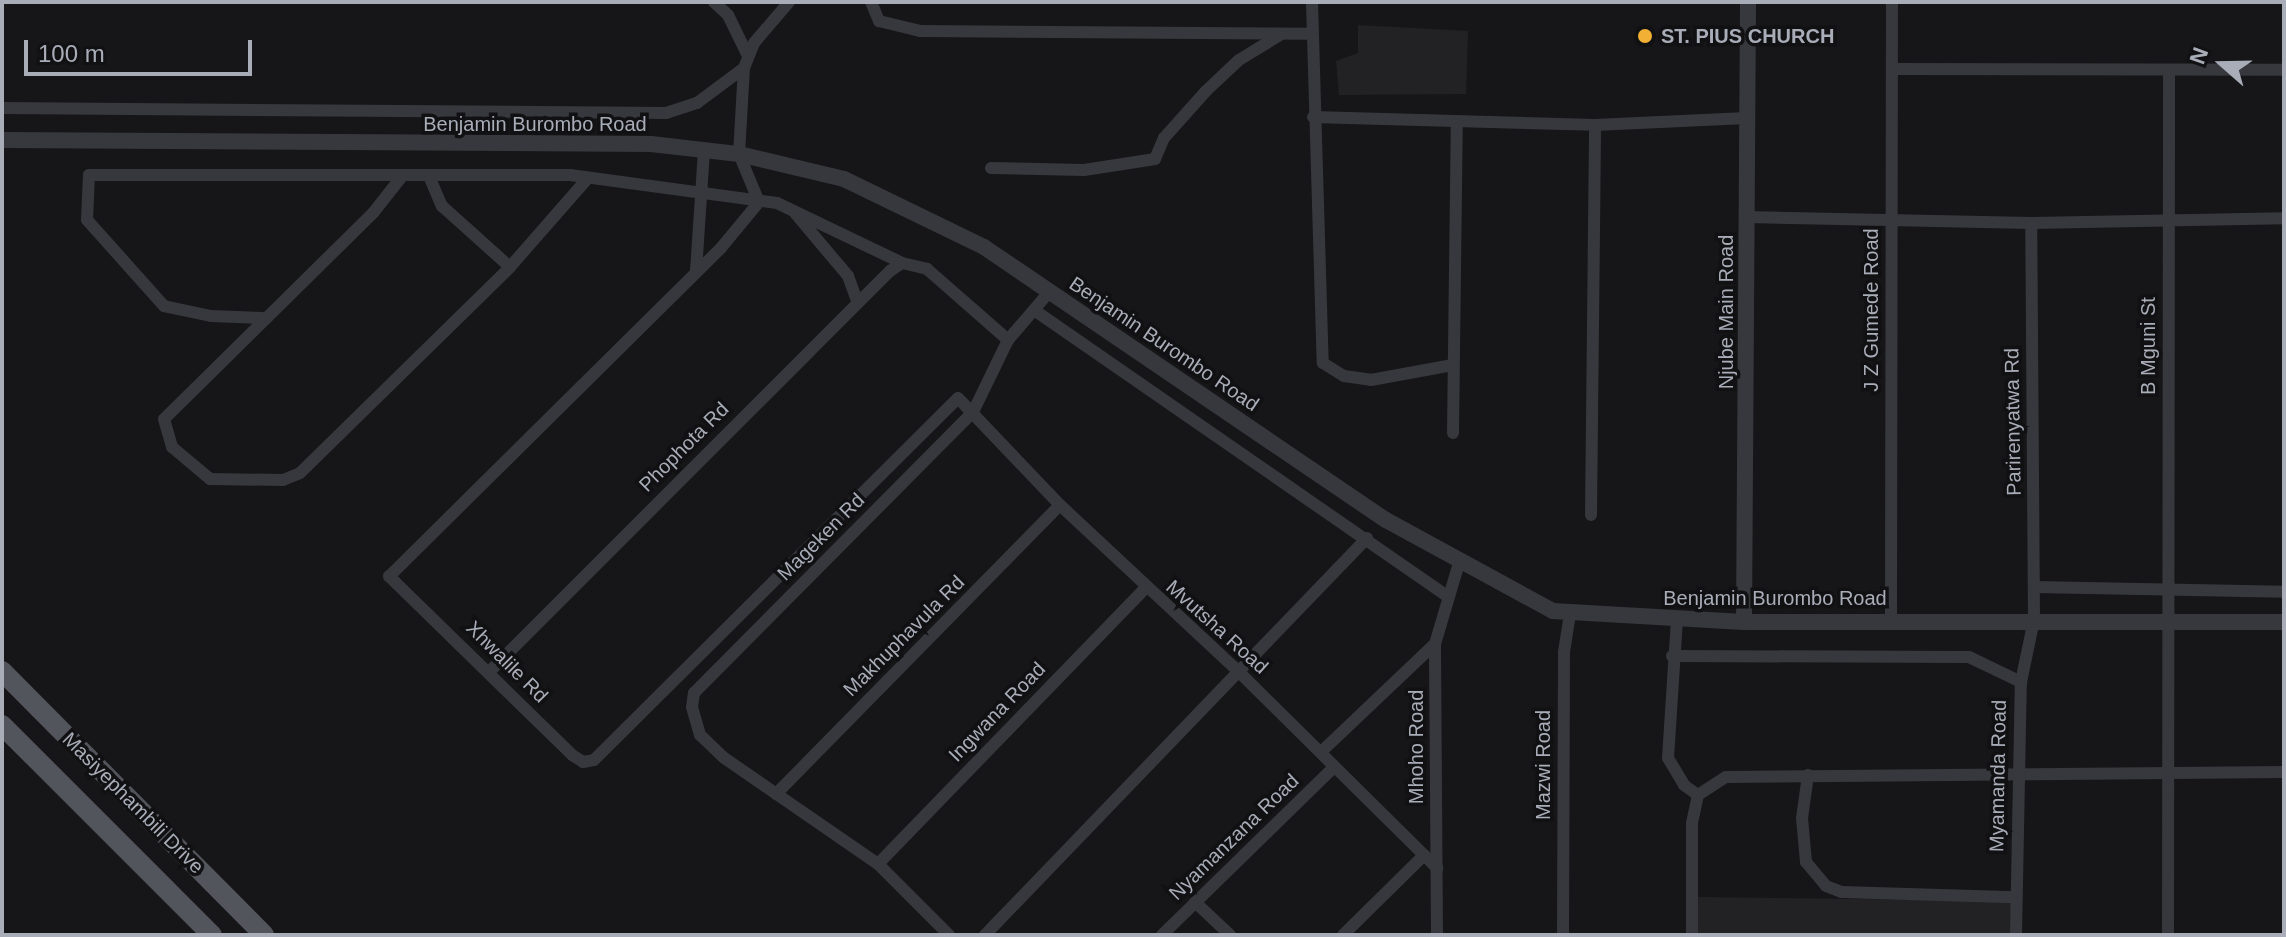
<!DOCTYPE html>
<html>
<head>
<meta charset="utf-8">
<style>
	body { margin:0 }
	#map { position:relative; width:2286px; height:937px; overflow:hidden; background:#161618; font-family:Arial,sans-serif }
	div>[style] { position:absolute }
	.built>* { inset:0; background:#222225 }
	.minor>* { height:12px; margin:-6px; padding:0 6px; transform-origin:6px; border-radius:6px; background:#37383d }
	.tertiary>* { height:16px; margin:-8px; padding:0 8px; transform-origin:8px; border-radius:8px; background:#37383d }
	.primary>* { height:20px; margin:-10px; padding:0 10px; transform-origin:10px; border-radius:10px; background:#53555c }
	.dots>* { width:22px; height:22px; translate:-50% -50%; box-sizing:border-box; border:4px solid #111113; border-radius:50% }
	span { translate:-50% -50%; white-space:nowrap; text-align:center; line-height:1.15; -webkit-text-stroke:7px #111113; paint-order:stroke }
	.poi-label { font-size:20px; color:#a8adb8; font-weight:700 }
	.left { translate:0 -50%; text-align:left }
	.street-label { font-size:20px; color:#a8adb8 }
	.frame { position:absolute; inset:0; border:4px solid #a8adb8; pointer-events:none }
	.north { position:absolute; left:2182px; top:24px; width:80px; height:80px; -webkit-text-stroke:6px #111113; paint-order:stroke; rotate:290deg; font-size:22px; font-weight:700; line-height:32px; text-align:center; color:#a8adb8 }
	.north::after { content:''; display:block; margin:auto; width:28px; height:36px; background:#a8adb8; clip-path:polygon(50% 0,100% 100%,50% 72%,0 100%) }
	.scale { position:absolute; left:24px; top:40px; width:228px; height:36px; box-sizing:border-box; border:4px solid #a8adb8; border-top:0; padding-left:10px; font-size:24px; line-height:28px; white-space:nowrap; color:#a8adb8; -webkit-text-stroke:6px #111113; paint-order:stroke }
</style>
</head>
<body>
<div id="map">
	<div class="built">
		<div style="clip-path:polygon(1358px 25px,1468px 31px,1466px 94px,1339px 95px,1336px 61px,1358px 53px)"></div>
		<div style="clip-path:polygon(1698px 897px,2011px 901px,2012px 935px,1698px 935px)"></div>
	</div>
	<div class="minor">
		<div style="left:714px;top:2px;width:19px;rotate:43deg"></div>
		<div style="left:728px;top:15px;width:46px;rotate:64deg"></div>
		<div style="left:871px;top:2px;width:21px;rotate:67deg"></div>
		<div style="left:879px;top:21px;width:42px;rotate:13.7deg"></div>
		<div style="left:920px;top:31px;width:391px;rotate:0.4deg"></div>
		<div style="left:1312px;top:2px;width:361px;rotate:88.3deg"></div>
		<div style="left:1323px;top:363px;width:25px;rotate:32deg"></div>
		<div style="left:1344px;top:376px;width:27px;rotate:8deg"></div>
		<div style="left:1371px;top:380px;width:83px;rotate:-10.4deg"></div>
		<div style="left:1892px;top:69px;width:392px;rotate:0.1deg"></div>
		<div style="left:2px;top:108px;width:664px;rotate:0.43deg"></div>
		<div style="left:666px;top:113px;width:33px;rotate:-18deg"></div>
		<div style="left:697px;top:103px;width:59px;rotate:-36.7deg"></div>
		<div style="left:1313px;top:117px;width:282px;rotate:1.6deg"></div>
		<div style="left:1595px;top:125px;width:152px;rotate:-2.6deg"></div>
		<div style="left:991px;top:168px;width:93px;rotate:1.2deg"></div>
		<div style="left:1084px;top:170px;width:72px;rotate:-8.8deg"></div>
		<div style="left:1155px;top:159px;width:23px;rotate:-67deg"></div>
		<div style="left:1164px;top:138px;width:63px;rotate:-48.2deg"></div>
		<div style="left:1206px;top:91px;width:45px;rotate:-43.2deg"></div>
		<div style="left:1239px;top:60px;width:48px;rotate:-31.4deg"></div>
		<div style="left:403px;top:175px;width:48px;rotate:128.3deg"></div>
		<div style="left:373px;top:213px;width:293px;rotate:135.4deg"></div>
		<div style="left:164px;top:419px;width:29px;rotate:74deg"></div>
		<div style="left:172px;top:447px;width:50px;rotate:40.1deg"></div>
		<div style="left:210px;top:479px;width:73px;rotate:0.8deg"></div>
		<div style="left:283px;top:480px;width:18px;rotate:-22deg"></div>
		<div style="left:300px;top:473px;width:294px;rotate:-44.4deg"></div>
		<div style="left:510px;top:267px;width:118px;rotate:-48.8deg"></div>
		<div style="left:429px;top:176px;width:33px;rotate:67deg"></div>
		<div style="left:442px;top:206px;width:91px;rotate:41.9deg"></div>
		<div style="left:759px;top:202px;width:60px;rotate:129.6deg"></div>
		<div style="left:721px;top:248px;width:467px;rotate:135.3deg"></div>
		<div style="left:389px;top:576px;width:10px;rotate:45deg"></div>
		<div style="left:396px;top:583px;width:246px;rotate:44.3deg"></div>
		<div style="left:572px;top:755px;width:13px;rotate:32deg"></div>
		<div style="left:583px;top:762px;width:11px;rotate:-10deg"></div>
		<div style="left:594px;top:760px;width:513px;rotate:-44.84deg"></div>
		<div style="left:958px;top:398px;width:148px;rotate:46.4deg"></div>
		<div style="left:1060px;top:505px;width:245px;rotate:43deg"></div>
		<div style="left:1239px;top:672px;width:279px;rotate:44.7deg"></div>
		<div style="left:759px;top:202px;width:52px;rotate:-112.6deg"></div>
		<div style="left:739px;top:154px;width:86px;rotate:-86.7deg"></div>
		<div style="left:744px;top:68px;width:27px;rotate:-68deg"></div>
		<div style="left:754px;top:43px;width:54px;rotate:-49.5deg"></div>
		<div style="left:795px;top:213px;width:82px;rotate:49.9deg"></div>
		<div style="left:848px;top:276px;width:27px;rotate:70deg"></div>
		<div style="left:1746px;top:217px;width:285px;rotate:1.2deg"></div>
		<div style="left:2031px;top:223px;width:253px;rotate:-1.1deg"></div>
		<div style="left:696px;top:271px;width:122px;rotate:-86.2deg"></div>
		<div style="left:1034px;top:310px;width:502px;rotate:34.7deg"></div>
		<div style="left:262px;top:318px;width:51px;rotate:-177.8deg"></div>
		<div style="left:211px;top:316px;width:48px;rotate:-168deg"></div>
		<div style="left:164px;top:306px;width:115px;rotate:-131.8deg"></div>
		<div style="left:87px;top:220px;width:45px;rotate:-87.5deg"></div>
		<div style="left:89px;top:175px;width:481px"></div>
		<div style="left:570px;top:175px;width:209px;rotate:7.7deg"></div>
		<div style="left:777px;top:203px;width:139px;rotate:25.6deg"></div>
		<div style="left:1453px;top:433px;width:309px;rotate:-89.3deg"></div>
		<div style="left:1591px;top:515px;width:390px;rotate:-89.4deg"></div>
		<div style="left:2034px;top:587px;width:250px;rotate:1.1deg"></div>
		<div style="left:1560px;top:612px;width:10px;rotate:11deg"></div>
		<div style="left:1570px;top:614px;width:39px;rotate:99deg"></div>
		<div style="left:1564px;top:653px;width:282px;rotate:90.2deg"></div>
		<div style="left:1677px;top:619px;width:139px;rotate:93.7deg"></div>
		<div style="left:1668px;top:758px;width:31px;rotate:59deg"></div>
		<div style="left:1684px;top:785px;width:17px;rotate:36deg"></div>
		<div style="left:1891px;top:619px;width:617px;rotate:-89.91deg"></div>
		<div style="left:1672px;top:656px;width:297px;rotate:0.2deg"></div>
		<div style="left:1969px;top:657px;width:58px;rotate:25.7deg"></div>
		<div style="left:489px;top:672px;width:567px;rotate:-45deg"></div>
		<div style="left:890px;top:271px;width:14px;rotate:-34deg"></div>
		<div style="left:902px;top:263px;width:26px;rotate:13deg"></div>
		<div style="left:927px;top:269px;width:108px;rotate:41.2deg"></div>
		<div style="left:1321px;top:752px;width:157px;rotate:-43.5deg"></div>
		<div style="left:1808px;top:775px;width:43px;rotate:97.9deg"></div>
		<div style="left:1802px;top:818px;width:44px;rotate:84.8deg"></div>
		<div style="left:1806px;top:862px;width:31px;rotate:50deg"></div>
		<div style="left:1826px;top:886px;width:17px;rotate:21deg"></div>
		<div style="left:1842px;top:892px;width:173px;rotate:1.7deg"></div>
		<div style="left:776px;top:794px;width:405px;rotate:-45.5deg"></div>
		<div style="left:878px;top:864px;width:384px;rotate:-45.9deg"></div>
		<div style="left:1195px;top:902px;width:48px;rotate:43.3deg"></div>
		<div style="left:949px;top:935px;width:100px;rotate:-135deg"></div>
		<div style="left:878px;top:864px;width:188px;rotate:-145.4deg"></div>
		<div style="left:723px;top:757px;width:32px;rotate:-136deg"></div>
		<div style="left:700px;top:735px;width:29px;rotate:-106deg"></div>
		<div style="left:692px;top:707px;width:14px;rotate:-82deg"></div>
		<div style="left:694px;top:693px;width:396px;rotate:-45.2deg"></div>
		<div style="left:973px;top:412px;width:80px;rotate:-64.1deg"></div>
		<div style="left:1008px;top:340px;width:65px;rotate:-49.4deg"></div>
		<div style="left:985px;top:935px;width:551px;rotate:-46.1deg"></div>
		<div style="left:1162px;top:935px;width:239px;rotate:-44.3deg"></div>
		<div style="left:1343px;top:935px;width:114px;rotate:-44.6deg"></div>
		<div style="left:1437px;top:935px;width:291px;rotate:-90.4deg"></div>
		<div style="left:1435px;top:644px;width:84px;rotate:-73.5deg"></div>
		<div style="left:1692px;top:935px;width:112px;rotate:-90deg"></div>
		<div style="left:1692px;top:823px;width:29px;rotate:-78deg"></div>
		<div style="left:1698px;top:795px;width:33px;rotate:-33deg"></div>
		<div style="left:1726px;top:777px;width:558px;rotate:-0.51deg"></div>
		<div style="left:2016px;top:935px;width:253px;rotate:-88.9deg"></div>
		<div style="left:2021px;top:682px;width:63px;rotate:-78.2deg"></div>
		<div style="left:2034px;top:620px;width:397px;rotate:-90.4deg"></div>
		<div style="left:2168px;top:935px;width:865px;rotate:-89.93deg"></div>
	</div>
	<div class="tertiary">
		<div style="left:2px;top:140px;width:649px;rotate:0.35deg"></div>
		<div style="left:651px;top:144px;width:89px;rotate:6.5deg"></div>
		<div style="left:739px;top:154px;width:108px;rotate:13.4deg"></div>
		<div style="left:844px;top:179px;width:156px;rotate:25.9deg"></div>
		<div style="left:984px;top:247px;width:486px;rotate:34.2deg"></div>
		<div style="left:1386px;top:520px;width:190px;rotate:28.6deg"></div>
		<div style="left:1553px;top:611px;width:191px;rotate:3.3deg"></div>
		<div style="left:1744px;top:622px;width:540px"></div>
		<div style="left:1744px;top:622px;width:620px;rotate:-89.63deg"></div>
	</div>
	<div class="primary">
		<div style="left:2px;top:671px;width:372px;rotate:45.2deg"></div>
		<div style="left:2px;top:725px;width:297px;rotate:45deg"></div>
	</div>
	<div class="dots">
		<div style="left:1645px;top:36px;background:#f2b134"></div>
	</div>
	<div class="poi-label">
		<span class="left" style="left:1661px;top:36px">ST. PIUS CHURCH</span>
	</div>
	<div class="street-label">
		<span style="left:535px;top:124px">Benjamin Burombo Road</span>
		<span style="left:1871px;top:310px;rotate:-90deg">J Z Gumede Road</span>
		<span style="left:1726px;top:312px;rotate:-90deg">Njube Main Road</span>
		<span style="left:1164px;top:344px;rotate:34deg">Benjamin Burombo Road</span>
		<span style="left:2148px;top:346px;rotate:-90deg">B Mguni St</span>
		<span style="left:2013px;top:422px;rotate:-91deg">Parirenyatwa Rd</span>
		<span style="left:684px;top:447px;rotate:-45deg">Phophota Rd</span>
		<span style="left:821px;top:537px;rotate:-45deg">Mageken Rd</span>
		<span style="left:1775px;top:598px">Benjamin Burombo Road</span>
		<span style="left:1217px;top:627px;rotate:42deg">Mvutsha Road</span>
		<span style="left:904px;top:636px;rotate:-45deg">Makhuphavula Rd</span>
		<span style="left:507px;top:662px;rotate:45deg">Xhwalile Rd</span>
		<span style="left:997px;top:712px;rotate:-46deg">Ingwana Road</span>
		<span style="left:1416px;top:747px;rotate:-90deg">Mhoho Road</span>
		<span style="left:1543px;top:765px;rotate:-90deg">Mazwi Road</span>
		<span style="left:1998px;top:776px;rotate:-89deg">Myamanda Road</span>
		<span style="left:133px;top:803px;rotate:45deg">Masiyephambili Drive</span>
		<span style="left:1234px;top:837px;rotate:-44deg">Nyamanzana Road</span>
	</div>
	<div class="frame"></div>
	<div class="north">N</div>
	<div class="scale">100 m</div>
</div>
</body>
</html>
